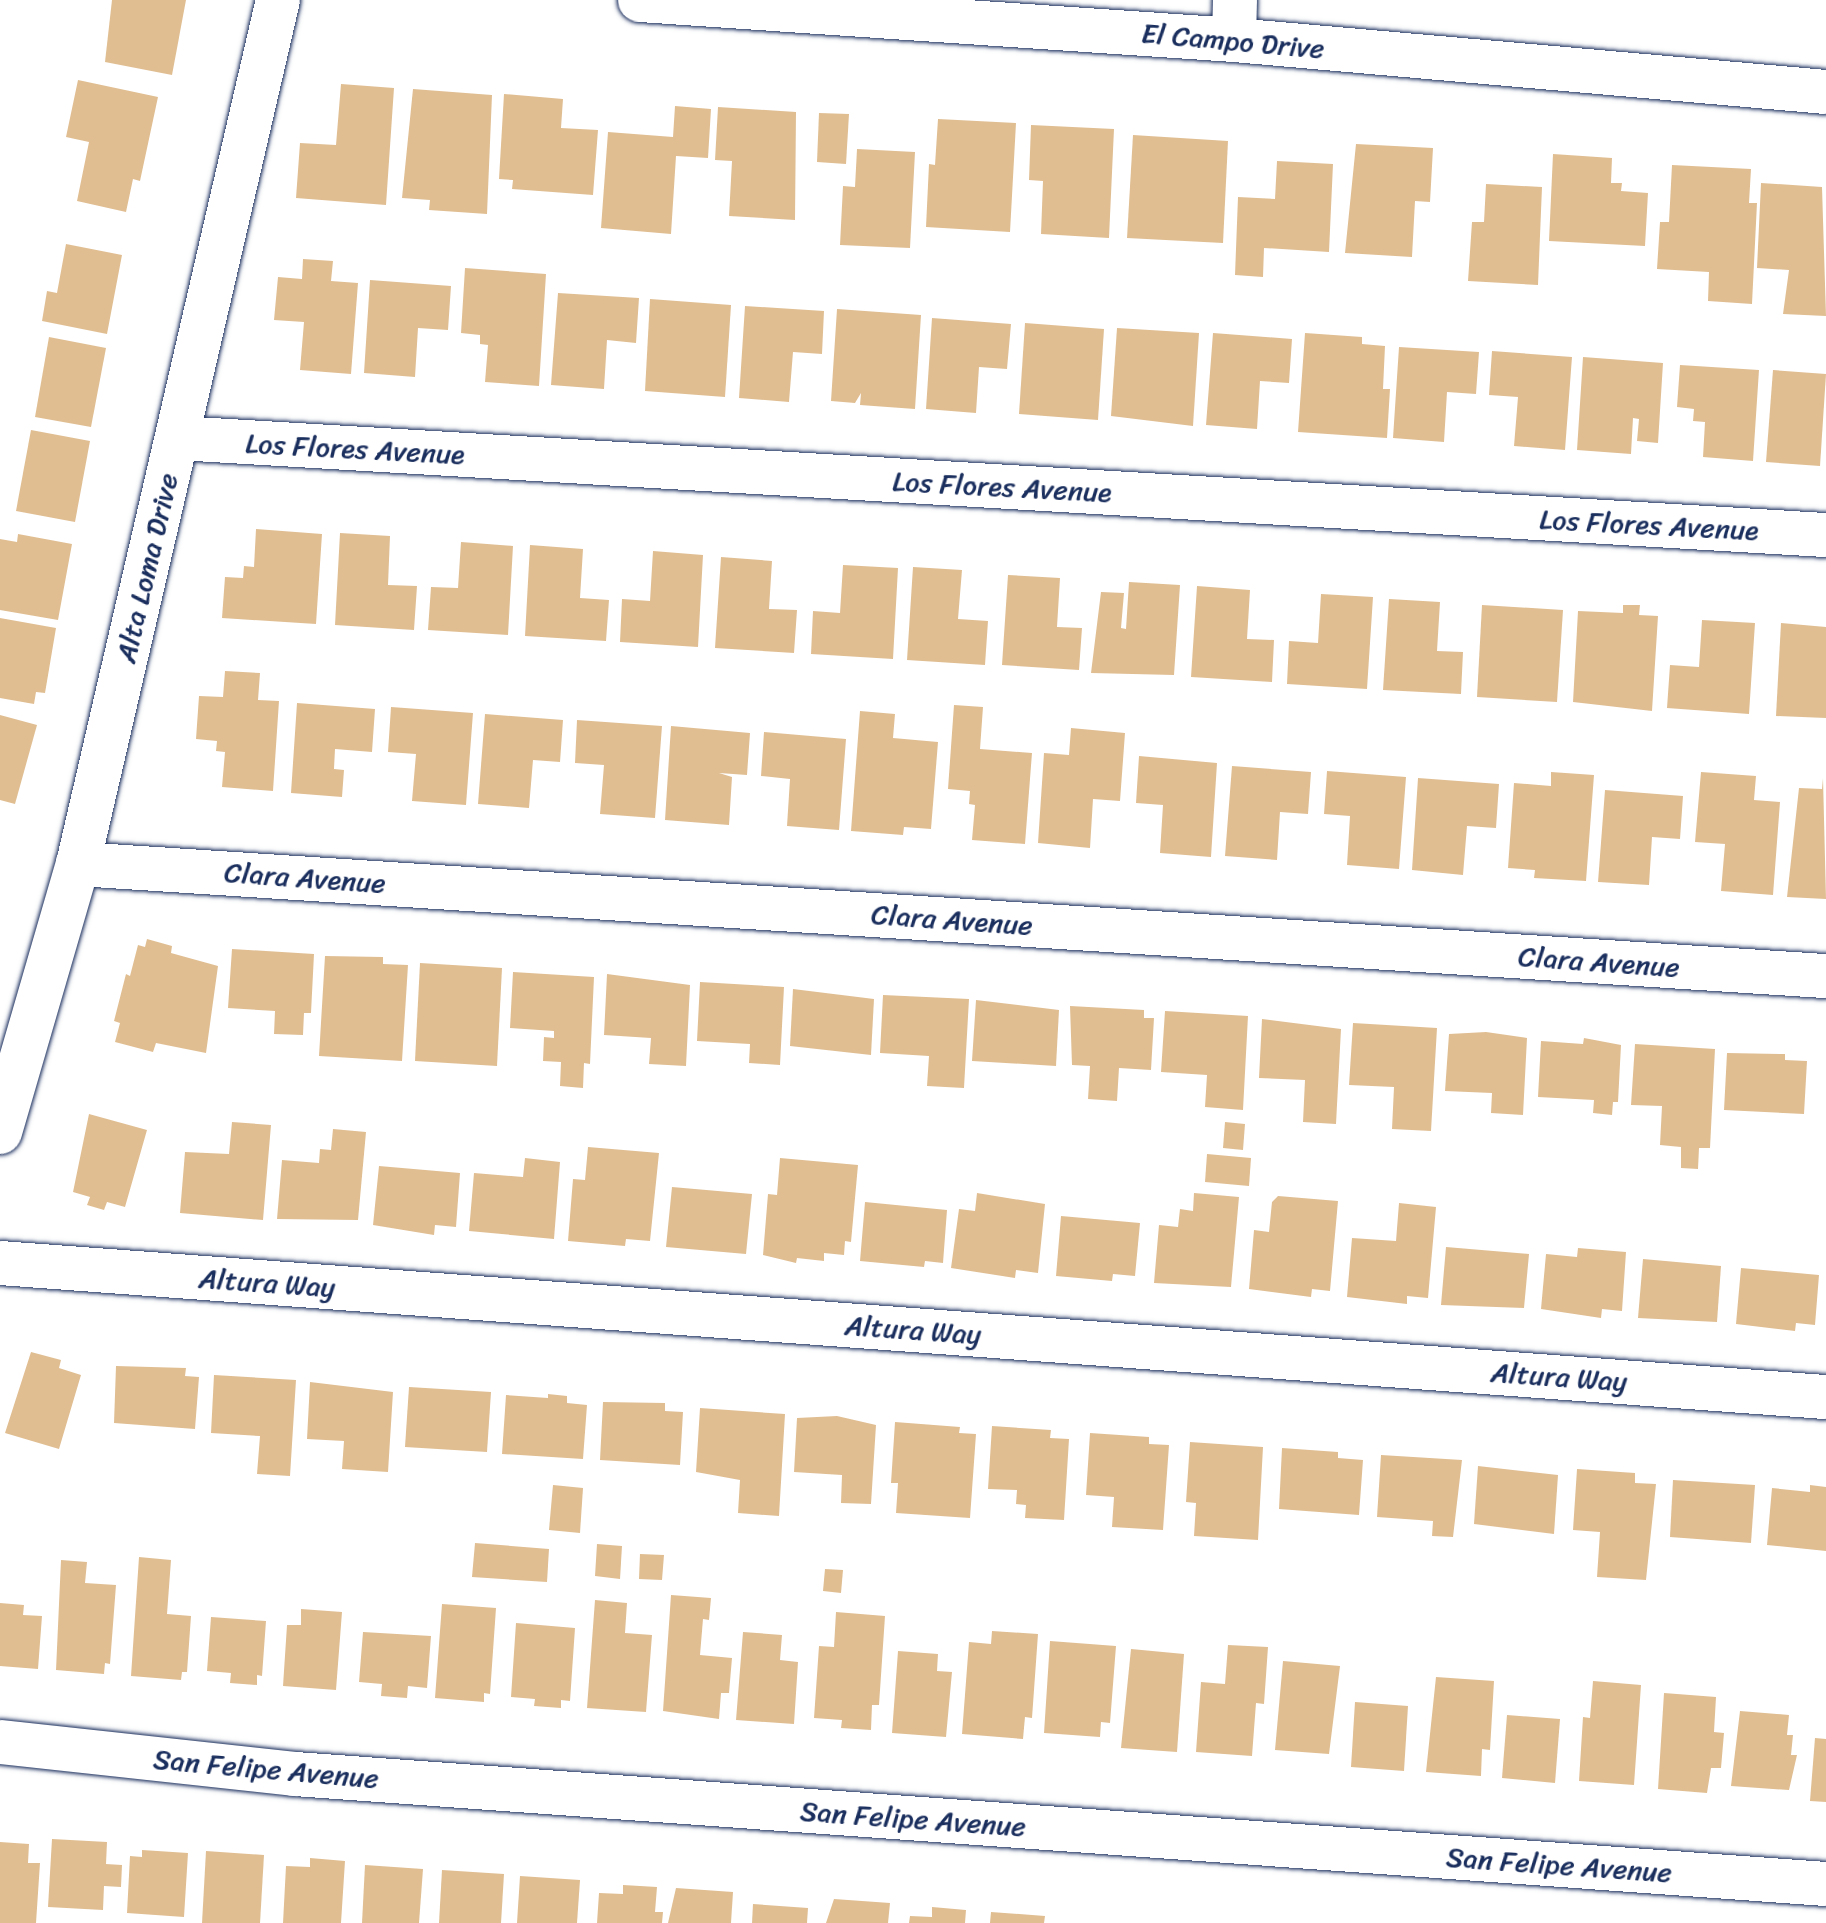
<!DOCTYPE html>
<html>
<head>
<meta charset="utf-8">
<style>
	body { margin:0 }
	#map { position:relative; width:1826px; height:1923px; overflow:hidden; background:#fff; font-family:Sriracha,sans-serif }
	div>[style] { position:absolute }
	.building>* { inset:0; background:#e0be92 }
	.roads { filter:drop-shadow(0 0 2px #1b2f5e) drop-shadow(0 0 2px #1b2f5e) }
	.minor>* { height:44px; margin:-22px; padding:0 22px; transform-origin:22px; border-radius:22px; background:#fff }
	span { translate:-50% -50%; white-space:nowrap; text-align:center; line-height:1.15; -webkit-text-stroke:8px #fff; paint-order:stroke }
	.street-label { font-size:28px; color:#1b2f5e }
</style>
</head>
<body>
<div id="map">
	<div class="building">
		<div style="clip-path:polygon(112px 0,186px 0,172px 75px,105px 62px)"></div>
		<div style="clip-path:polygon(78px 80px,158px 97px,140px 181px,133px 179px,126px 212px,77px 201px,89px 142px,66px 137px)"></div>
		<div style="clip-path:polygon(341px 84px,394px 88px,386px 205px,296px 198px,300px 143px,336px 145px)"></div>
		<div style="clip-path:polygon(413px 89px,492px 95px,487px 214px,429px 210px,430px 200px,402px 198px)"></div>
		<div style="clip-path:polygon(504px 94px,563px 99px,561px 128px,598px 130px,593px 195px,512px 189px,513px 180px,499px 179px)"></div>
		<div style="clip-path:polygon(675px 106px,711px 109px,708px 158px,676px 156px,671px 234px,601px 228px,608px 132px,673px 137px)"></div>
		<div style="clip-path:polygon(718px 107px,796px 112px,795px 220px,729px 216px,732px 161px,715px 160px)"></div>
		<div style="clip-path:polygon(819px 113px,849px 114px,846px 164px,817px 162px)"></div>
		<div style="clip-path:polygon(938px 119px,1016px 123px,1010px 232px,926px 227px,929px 164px,935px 165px)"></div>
		<div style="clip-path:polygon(1031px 125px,1114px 129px,1109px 238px,1041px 234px,1043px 181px,1029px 180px)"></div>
		<div style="clip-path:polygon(1133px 135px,1228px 141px,1223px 243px,1127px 238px)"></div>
		<div style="clip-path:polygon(1356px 144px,1433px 148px,1430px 202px,1415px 201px,1412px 257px,1345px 253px)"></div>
		<div style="clip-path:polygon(857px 149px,915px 152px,910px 248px,840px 245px,843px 186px,855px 187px)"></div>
		<div style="clip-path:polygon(1553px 154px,1612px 158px,1611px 183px,1622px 183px,1621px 191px,1648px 193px,1645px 246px,1549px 241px)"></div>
		<div style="clip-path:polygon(1277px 161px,1333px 164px,1329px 252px,1264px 248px,1263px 277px,1235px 275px,1238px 197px,1275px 199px)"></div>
		<div style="clip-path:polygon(1672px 165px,1751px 169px,1749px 203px,1757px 203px,1752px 304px,1708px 301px,1709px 272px,1657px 269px,1660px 222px,1669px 222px)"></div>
		<div style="clip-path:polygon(1761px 183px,1822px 187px,1826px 316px,1783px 314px,1789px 270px,1757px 268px)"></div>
		<div style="clip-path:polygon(1486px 184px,1542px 187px,1538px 285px,1468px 281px,1472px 222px,1484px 222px)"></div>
		<div style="clip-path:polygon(66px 244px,122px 255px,107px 334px,42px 321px,47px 291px,57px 293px)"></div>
		<div style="clip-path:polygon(303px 259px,333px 261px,331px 281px,358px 283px,351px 374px,300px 370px,304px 322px,274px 320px,278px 277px,302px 279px)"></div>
		<div style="clip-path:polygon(465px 268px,546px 274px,539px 386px,485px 382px,488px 345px,480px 344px,480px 335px,461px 333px)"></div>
		<div style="clip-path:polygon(370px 280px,451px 286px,448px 330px,418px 328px,415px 377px,364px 373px)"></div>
		<div style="clip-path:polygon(558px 293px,639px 298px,636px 343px,607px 340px,604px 389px,551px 385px)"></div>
		<div style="clip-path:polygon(650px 299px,731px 305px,725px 397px,645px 391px)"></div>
		<div style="clip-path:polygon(745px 306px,824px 311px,822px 354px,793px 352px,789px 402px,739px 398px)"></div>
		<div style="clip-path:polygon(837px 309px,921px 315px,915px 409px,860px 405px,861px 393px,855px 403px,831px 401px)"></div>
		<div style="clip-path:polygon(932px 318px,1011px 324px,1007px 369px,979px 367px,976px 413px,926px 409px)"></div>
		<div style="clip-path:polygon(1025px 323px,1104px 329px,1098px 420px,1019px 414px)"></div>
		<div style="clip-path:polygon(1117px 328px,1199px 333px,1193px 426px,1111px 416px)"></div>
		<div style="clip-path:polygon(1213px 333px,1292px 339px,1289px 383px,1260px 381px,1257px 429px,1206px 425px)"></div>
		<div style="clip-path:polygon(1305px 333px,1362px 337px,1362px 344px,1385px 346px,1383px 389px,1390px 389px,1387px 438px,1298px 432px)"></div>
		<div style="clip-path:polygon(49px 337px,106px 348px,91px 427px,35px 417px)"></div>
		<div style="clip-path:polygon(1399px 347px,1479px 352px,1476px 394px,1447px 392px,1444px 442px,1393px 438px)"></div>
		<div style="clip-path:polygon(1492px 351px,1572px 357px,1565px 450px,1514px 446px,1518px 397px,1489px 395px)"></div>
		<div style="clip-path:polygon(1583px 357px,1663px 363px,1658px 443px,1637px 441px,1639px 419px,1633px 418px,1631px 454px,1577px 450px)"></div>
		<div style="clip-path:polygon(1680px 365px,1759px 370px,1753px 461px,1703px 457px,1705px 422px,1693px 421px,1694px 409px,1677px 407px)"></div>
		<div style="clip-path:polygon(1773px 370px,1826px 374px,1820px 466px,1766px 462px)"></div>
		<div style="clip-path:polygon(31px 430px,90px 441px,75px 522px,16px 511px)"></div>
		<div style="clip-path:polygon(256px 529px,322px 534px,316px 624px,222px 618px,225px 577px,243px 578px,244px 566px,254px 567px)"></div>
		<div style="clip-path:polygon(340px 533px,390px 536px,388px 585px,417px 586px,414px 630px,335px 625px)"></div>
		<div style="clip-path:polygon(18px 534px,72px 544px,58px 620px,0 610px,0 539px,17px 542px)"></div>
		<div style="clip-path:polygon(461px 542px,513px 546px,508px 635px,428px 630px,431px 587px,458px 588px)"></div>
		<div style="clip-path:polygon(530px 545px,583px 549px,580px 598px,609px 600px,606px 641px,525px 636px)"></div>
		<div style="clip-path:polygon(653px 551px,703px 555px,698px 647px,620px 642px,622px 599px,650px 601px)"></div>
		<div style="clip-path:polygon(721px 557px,772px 561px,769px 609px,797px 610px,794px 653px,715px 648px)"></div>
		<div style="clip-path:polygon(843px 565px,898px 568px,893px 659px,811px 654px,813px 611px,840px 613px)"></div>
		<div style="clip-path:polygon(913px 567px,962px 570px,958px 619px,988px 621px,985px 665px,907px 660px)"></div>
		<div style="clip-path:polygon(1008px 575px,1060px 578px,1057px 627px,1082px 628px,1079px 670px,1002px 665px)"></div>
		<div style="clip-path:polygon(1129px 582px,1180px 585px,1174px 675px,1091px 673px,1101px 592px,1124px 593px,1121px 628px,1126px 629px)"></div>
		<div style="clip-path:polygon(1197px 586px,1250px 590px,1247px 639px,1274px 640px,1272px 682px,1191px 677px)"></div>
		<div style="clip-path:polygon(1321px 594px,1373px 597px,1367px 689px,1287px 684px,1289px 641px,1318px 643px)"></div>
		<div style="clip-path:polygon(1389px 599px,1440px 602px,1437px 651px,1463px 652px,1461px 694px,1383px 690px)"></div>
		<div style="clip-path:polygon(1482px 605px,1563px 610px,1557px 702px,1477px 697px)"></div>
		<div style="clip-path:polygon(1623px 605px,1640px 605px,1639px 615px,1658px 616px,1652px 711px,1573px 702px,1578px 611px,1623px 613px)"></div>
		<div style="clip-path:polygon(0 618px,56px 628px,45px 693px,36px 692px,34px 704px,0 698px)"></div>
		<div style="clip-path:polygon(1702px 620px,1755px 623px,1749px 714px,1667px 708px,1670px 665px,1699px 667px)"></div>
		<div style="clip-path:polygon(1781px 623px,1826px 627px,1826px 718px,1776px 716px)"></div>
		<div style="clip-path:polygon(225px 671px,260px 673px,258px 700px,279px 701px,273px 791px,222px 787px,225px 752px,216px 751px,217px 741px,196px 739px,199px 696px,223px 697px)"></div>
		<div style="clip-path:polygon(297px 703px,375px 709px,372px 752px,335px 749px,334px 769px,344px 770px,342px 797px,291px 793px)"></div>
		<div style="clip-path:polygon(954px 705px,983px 707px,980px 749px,1032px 753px,1025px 844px,972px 840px,975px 805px,969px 804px,970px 791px,948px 789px)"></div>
		<div style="clip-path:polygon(391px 707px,473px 713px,466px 805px,412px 801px,416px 754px,388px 752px)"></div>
		<div style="clip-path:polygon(860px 711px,895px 714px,893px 738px,938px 742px,931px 829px,904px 827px,903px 835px,851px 831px)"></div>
		<div style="clip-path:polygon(485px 714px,563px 720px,560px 762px,533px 760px,529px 808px,478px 804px)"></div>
		<div style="clip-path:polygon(0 715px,37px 725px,15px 804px,0 800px)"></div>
		<div style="clip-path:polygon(577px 720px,662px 726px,655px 818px,600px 814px,604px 765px,575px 763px)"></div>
		<div style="clip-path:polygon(671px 726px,750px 733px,747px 775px,719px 773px,732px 777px,729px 825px,665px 820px)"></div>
		<div style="clip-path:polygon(1071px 728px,1125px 733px,1120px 801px,1093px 799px,1090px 848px,1038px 843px,1044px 753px,1069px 755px)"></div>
		<div style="clip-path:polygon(764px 732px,846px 739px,839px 830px,787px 826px,790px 779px,761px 776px)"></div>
		<div style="clip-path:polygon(1139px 756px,1217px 763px,1211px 857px,1160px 853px,1163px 805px,1136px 803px)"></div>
		<div style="clip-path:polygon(1232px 766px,1311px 772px,1308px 814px,1280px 812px,1277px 860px,1225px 856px)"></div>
		<div style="clip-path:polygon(1327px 771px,1406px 777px,1399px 869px,1347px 865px,1350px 816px,1324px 814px)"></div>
		<div style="clip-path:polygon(1551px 772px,1594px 775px,1586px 881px,1534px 878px,1535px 870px,1508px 868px,1514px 783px,1551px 786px)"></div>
		<div style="clip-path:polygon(1701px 772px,1756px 776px,1754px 800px,1780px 802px,1773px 895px,1721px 891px,1725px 844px,1695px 842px)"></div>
		<div style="clip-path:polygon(1418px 778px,1499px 784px,1496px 828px,1467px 826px,1463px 875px,1412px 870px)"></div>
		<div style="clip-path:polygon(1823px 778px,1826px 899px,1787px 897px,1799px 788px,1822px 789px)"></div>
		<div style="clip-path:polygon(1605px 790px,1683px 796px,1680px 839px,1652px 837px,1649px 885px,1598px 882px)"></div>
		<div style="clip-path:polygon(147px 939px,172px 946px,171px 953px,218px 966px,206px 1053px,156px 1043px,153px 1052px,115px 1042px,120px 1023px,114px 1021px,126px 974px,130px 976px,138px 945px,145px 947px)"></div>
		<div style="clip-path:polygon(232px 949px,314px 954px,311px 1013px,304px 1013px,303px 1035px,274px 1034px,275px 1011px,228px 1008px)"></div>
		<div style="clip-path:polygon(325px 956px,383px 957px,383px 964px,408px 965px,402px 1061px,319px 1056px)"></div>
		<div style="clip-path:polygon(420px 963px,502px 968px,497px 1066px,415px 1061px)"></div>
		<div style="clip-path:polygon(513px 972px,594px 977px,590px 1064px,584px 1063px,583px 1088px,560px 1086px,561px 1062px,543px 1061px,544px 1037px,554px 1038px,554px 1031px,510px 1028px)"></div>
		<div style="clip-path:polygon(607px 974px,690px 985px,686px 1066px,649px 1064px,651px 1038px,604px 1035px)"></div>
		<div style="clip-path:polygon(700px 982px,784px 987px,780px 1065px,749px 1063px,750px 1044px,697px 1041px)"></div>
		<div style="clip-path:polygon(793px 989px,874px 999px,871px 1055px,790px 1046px)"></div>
		<div style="clip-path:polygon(883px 995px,969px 999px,964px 1088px,927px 1086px,929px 1056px,880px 1053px)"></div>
		<div style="clip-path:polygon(976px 1000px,1059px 1010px,1056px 1066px,972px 1061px)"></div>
		<div style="clip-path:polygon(1070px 1006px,1144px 1010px,1144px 1018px,1154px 1018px,1151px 1070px,1119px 1068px,1117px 1101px,1088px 1099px,1090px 1066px,1072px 1065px)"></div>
		<div style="clip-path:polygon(1165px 1011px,1248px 1016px,1243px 1110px,1205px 1107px,1207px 1075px,1161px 1072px)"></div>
		<div style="clip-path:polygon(1262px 1019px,1341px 1029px,1336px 1124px,1303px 1122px,1305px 1080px,1259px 1078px)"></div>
		<div style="clip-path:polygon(1353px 1023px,1437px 1028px,1431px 1131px,1392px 1129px,1394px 1087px,1349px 1085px)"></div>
		<div style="clip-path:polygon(1486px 1032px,1527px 1038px,1523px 1115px,1491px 1113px,1492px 1093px,1445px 1091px,1449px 1034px)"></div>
		<div style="clip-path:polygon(1584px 1038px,1621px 1045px,1618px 1102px,1613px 1102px,1612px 1115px,1593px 1113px,1594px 1100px,1538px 1097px,1541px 1041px,1583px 1044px)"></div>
		<div style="clip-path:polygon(1635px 1044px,1715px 1049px,1710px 1148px,1699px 1148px,1698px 1169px,1681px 1168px,1681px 1147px,1660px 1145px,1662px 1106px,1631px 1105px)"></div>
		<div style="clip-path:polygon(1727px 1053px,1785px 1054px,1785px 1060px,1807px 1061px,1804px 1114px,1724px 1110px)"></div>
		<div style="clip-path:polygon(89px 1114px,147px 1130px,125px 1207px,107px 1202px,104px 1210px,87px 1205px,90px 1197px,73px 1192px)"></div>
		<div style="clip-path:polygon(232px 1122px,271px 1125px,263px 1220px,180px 1213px,185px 1152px,229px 1154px)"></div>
		<div style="clip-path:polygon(1225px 1122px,1245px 1124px,1243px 1150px,1223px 1148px)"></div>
		<div style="clip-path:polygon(333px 1129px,366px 1132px,358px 1220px,277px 1219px,282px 1160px,319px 1163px,320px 1149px,331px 1150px)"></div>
		<div style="clip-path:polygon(588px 1147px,659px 1153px,650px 1241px,626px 1239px,625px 1246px,568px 1241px,573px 1179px,585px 1180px)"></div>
		<div style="clip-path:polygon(1207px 1154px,1251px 1158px,1249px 1186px,1205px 1182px)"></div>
		<div style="clip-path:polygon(525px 1158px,560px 1162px,554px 1239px,469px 1231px,474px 1173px,523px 1177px)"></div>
		<div style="clip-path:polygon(780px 1158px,858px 1165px,851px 1242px,845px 1241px,844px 1255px,824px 1253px,824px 1261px,797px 1258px,796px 1263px,763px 1255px,768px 1194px,777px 1195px)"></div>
		<div style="clip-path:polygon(379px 1166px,460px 1173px,456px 1227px,435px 1225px,434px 1235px,373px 1225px)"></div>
		<div style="clip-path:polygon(672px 1187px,752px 1194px,746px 1254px,666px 1247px)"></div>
		<div style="clip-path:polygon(977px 1193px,1045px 1204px,1038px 1273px,1016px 1270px,1015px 1278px,951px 1268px,959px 1209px,975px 1211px)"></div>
		<div style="clip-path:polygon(1194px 1193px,1239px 1197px,1231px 1287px,1154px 1283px,1159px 1225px,1178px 1227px,1180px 1209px,1193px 1211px)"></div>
		<div style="clip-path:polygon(1278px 1196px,1338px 1201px,1330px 1291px,1312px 1289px,1311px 1297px,1249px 1289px,1254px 1230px,1269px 1232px,1272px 1202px)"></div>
		<div style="clip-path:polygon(865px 1202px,947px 1210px,943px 1263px,925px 1261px,924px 1267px,860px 1261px)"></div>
		<div style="clip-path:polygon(1399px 1203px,1436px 1207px,1428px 1298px,1407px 1296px,1407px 1304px,1347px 1297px,1352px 1238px,1396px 1241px)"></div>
		<div style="clip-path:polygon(1061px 1216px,1140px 1223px,1135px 1276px,1113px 1274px,1112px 1281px,1056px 1276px)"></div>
		<div style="clip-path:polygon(1446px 1247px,1529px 1254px,1524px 1308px,1441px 1305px)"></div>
		<div style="clip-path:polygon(1578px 1248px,1626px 1252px,1622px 1311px,1602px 1309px,1601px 1318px,1541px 1309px,1546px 1254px,1577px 1257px)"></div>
		<div style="clip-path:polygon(1643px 1259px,1721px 1266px,1717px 1322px,1638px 1318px)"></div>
		<div style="clip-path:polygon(1741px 1268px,1819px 1275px,1815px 1325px,1796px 1323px,1795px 1331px,1736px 1324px)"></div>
		<div style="clip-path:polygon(31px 1352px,61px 1360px,59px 1368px,81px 1375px,59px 1449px,5px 1433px)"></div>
		<div style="clip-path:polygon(116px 1366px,186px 1368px,185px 1376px,199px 1377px,195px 1429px,114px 1423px)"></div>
		<div style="clip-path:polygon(214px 1375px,296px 1380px,290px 1476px,257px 1474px,260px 1436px,211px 1433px)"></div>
		<div style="clip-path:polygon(310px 1382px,393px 1392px,388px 1472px,342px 1469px,344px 1441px,307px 1439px)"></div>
		<div style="clip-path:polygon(409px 1387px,491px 1392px,487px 1452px,405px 1447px)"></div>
		<div style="clip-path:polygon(548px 1394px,567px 1396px,567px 1403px,587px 1405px,583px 1459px,502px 1454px,506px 1395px,548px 1398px)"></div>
		<div style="clip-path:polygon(603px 1402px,665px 1403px,665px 1411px,683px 1412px,680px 1465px,600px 1460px)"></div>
		<div style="clip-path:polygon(700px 1408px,785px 1414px,779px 1516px,738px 1513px,740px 1480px,696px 1472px)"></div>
		<div style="clip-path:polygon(837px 1416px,876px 1425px,871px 1504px,841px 1503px,842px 1475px,794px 1472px,797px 1418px)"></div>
		<div style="clip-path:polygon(895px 1422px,960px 1427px,959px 1433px,976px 1434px,970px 1518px,896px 1513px,898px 1483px,891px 1483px)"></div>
		<div style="clip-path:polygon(992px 1426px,1051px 1430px,1050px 1438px,1069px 1439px,1064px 1520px,1025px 1518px,1026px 1505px,1016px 1504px,1017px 1490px,988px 1489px)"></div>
		<div style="clip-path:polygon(1090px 1433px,1149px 1437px,1149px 1444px,1169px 1445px,1163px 1530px,1112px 1527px,1114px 1497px,1086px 1495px)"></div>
		<div style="clip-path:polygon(1190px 1442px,1263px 1447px,1258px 1540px,1194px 1536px,1196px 1503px,1186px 1502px)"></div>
		<div style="clip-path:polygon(1282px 1448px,1338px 1452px,1338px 1458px,1363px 1460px,1359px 1515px,1279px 1509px)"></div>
		<div style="clip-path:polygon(1381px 1455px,1462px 1460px,1453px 1537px,1432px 1536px,1433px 1521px,1377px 1517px)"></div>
		<div style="clip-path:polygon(1478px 1466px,1558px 1475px,1554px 1534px,1474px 1524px)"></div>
		<div style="clip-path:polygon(1577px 1469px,1635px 1473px,1635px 1483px,1656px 1484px,1646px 1580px,1597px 1577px,1600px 1532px,1573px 1530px)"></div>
		<div style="clip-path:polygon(1673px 1480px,1755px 1485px,1751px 1543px,1670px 1537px)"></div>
		<div style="clip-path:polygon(553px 1485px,583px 1488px,580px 1533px,549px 1530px)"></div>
		<div style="clip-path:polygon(1810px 1485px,1826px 1487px,1826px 1551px,1767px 1545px,1772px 1488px,1810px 1492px)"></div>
		<div style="clip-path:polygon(475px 1543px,549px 1549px,547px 1582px,472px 1577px)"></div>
		<div style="clip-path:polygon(597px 1544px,622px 1546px,620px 1579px,595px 1576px)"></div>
		<div style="clip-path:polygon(640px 1554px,664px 1555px,662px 1580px,639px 1579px)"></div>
		<div style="clip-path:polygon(139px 1557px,171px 1560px,167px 1614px,191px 1616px,187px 1672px,182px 1672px,181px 1680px,131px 1676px)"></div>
		<div style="clip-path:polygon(61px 1560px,87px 1562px,85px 1583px,116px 1585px,110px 1664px,105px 1663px,104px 1674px,56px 1670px)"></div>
		<div style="clip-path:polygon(825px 1569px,843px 1570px,841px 1593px,823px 1591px)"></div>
		<div style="clip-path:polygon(671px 1595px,711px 1598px,709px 1620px,703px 1619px,700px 1655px,732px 1658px,729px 1693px,721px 1693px,719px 1719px,663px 1711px)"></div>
		<div style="clip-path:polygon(595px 1600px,627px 1603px,625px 1633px,652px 1635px,646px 1712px,587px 1708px)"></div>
		<div style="clip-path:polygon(0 1603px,24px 1605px,23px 1615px,42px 1616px,38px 1669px,0 1666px)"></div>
		<div style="clip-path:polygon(442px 1604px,496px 1608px,490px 1694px,484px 1693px,484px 1702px,435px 1698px)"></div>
		<div style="clip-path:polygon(301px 1609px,342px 1612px,336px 1690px,283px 1686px,287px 1625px,301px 1625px)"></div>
		<div style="clip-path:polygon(836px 1612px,885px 1616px,879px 1705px,872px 1705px,871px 1730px,841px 1728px,842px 1720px,814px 1718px,819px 1646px,834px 1647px)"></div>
		<div style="clip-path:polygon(211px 1617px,266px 1621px,262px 1676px,257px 1675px,257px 1685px,230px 1683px,231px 1673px,207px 1671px)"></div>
		<div style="clip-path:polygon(516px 1623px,575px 1628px,570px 1701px,561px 1700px,561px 1708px,534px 1706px,535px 1699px,511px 1697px)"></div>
		<div style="clip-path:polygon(992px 1631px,1038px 1634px,1032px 1718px,1025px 1717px,1023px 1739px,962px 1734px,969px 1642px,991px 1644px)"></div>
		<div style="clip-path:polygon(363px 1632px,431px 1636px,427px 1688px,408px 1686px,407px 1698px,381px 1696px,382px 1684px,359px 1682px)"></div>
		<div style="clip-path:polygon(743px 1632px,782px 1635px,780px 1660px,798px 1662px,794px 1724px,736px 1720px)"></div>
		<div style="clip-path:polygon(1050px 1641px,1116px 1646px,1110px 1723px,1101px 1722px,1100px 1737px,1044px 1733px)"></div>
		<div style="clip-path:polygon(1228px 1645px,1268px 1647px,1264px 1704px,1256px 1703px,1252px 1756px,1196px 1752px,1201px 1682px,1225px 1684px)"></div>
		<div style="clip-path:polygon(1131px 1649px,1184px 1654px,1177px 1752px,1121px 1748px)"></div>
		<div style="clip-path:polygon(898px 1651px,938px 1654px,937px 1671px,952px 1672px,946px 1737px,892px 1733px)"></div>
		<div style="clip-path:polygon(1283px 1661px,1340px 1666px,1329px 1754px,1275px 1750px)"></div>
		<div style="clip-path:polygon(1436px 1677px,1494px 1681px,1490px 1750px,1482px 1749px,1481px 1776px,1426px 1772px)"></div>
		<div style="clip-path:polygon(1593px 1681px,1641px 1685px,1634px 1785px,1579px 1781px,1583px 1717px,1590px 1718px)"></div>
		<div style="clip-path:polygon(1664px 1693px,1716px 1697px,1714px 1732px,1724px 1733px,1721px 1768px,1711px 1768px,1707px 1793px,1658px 1789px)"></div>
		<div style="clip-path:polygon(1355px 1702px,1408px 1706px,1404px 1771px,1351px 1767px)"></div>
		<div style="clip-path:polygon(1740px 1711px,1789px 1715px,1787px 1735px,1793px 1735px,1791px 1755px,1797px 1755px,1789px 1790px,1731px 1786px)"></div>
		<div style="clip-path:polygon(1507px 1715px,1560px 1719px,1555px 1783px,1502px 1778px)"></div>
		<div style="clip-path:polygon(1815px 1738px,1826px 1739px,1826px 1802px,1810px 1801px)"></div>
		<div style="clip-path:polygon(52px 1839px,107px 1842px,106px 1864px,122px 1865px,121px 1887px,104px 1886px,103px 1910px,48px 1907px)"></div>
		<div style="clip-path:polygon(0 1842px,29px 1844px,28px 1863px,40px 1863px,36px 1923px,0 1923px)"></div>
		<div style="clip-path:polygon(142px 1850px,188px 1853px,184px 1917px,127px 1913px,130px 1856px,142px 1857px)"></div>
		<div style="clip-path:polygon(206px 1851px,264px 1855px,260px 1923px,202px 1923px)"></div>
		<div style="clip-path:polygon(310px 1858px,345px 1861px,341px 1923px,283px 1923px,286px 1866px,310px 1867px)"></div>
		<div style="clip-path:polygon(365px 1865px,423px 1869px,419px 1923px,362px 1923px)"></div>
		<div style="clip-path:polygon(442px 1870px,504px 1874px,501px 1923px,439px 1923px)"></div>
		<div style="clip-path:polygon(520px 1876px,580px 1880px,577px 1923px,517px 1923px)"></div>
		<div style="clip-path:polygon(623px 1885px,657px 1887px,655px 1912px,663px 1912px,662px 1923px,597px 1923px,599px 1893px,623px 1894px)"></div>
		<div style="clip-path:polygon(676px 1888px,733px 1892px,731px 1923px,668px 1923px)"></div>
		<div style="clip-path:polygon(834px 1899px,890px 1903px,888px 1923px,826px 1923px)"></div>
		<div style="clip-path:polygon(753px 1904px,808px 1908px,807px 1923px,752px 1923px)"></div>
		<div style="clip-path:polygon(932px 1907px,966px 1910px,965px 1923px,909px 1923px,910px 1916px,932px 1917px)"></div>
		<div style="clip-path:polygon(991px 1912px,1045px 1916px,1044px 1923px,990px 1923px)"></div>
	</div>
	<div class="roads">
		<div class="minor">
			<div style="left:640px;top:0;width:595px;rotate:3.85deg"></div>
			<div style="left:1234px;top:40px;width:594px;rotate:5.02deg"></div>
			<div style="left:1234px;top:40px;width:40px;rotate:-88.6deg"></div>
			<div style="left:178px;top:438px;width:1651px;rotate:3.37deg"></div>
			<div style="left:78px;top:864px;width:1752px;rotate:3.67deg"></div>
			<div style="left:0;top:1132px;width:279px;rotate:-73.8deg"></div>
			<div style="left:78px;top:864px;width:887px;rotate:-76.97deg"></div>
			<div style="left:0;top:1263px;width:1831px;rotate:4.2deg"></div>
			<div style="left:0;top:1742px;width:297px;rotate:6.2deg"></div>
			<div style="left:295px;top:1774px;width:1535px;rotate:4.11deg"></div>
		</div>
	</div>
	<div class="street-label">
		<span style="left:1233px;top:41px;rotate:5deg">El Campo Drive</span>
		<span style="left:355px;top:449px;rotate:3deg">Los Flores Avenue</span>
		<span style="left:1002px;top:487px;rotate:3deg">Los Flores Avenue</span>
		<span style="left:1649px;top:525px;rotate:3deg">Los Flores Avenue</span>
		<span style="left:147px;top:568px;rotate:-77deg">Alta Loma Drive</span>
		<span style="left:305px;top:878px;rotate:4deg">Clara Avenue</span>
		<span style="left:952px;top:920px;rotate:4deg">Clara Avenue</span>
		<span style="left:1599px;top:962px;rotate:4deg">Clara Avenue</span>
		<span style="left:267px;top:1283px;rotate:4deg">Altura Way</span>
		<span style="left:913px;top:1330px;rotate:4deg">Altura Way</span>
		<span style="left:1559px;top:1377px;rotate:4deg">Altura Way</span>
		<span style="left:266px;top:1769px;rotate:5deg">San Felipe Avenue</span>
		<span style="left:913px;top:1819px;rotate:4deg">San Felipe Avenue</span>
		<span style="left:1559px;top:1865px;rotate:4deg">San Felipe Avenue</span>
	</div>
</div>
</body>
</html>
